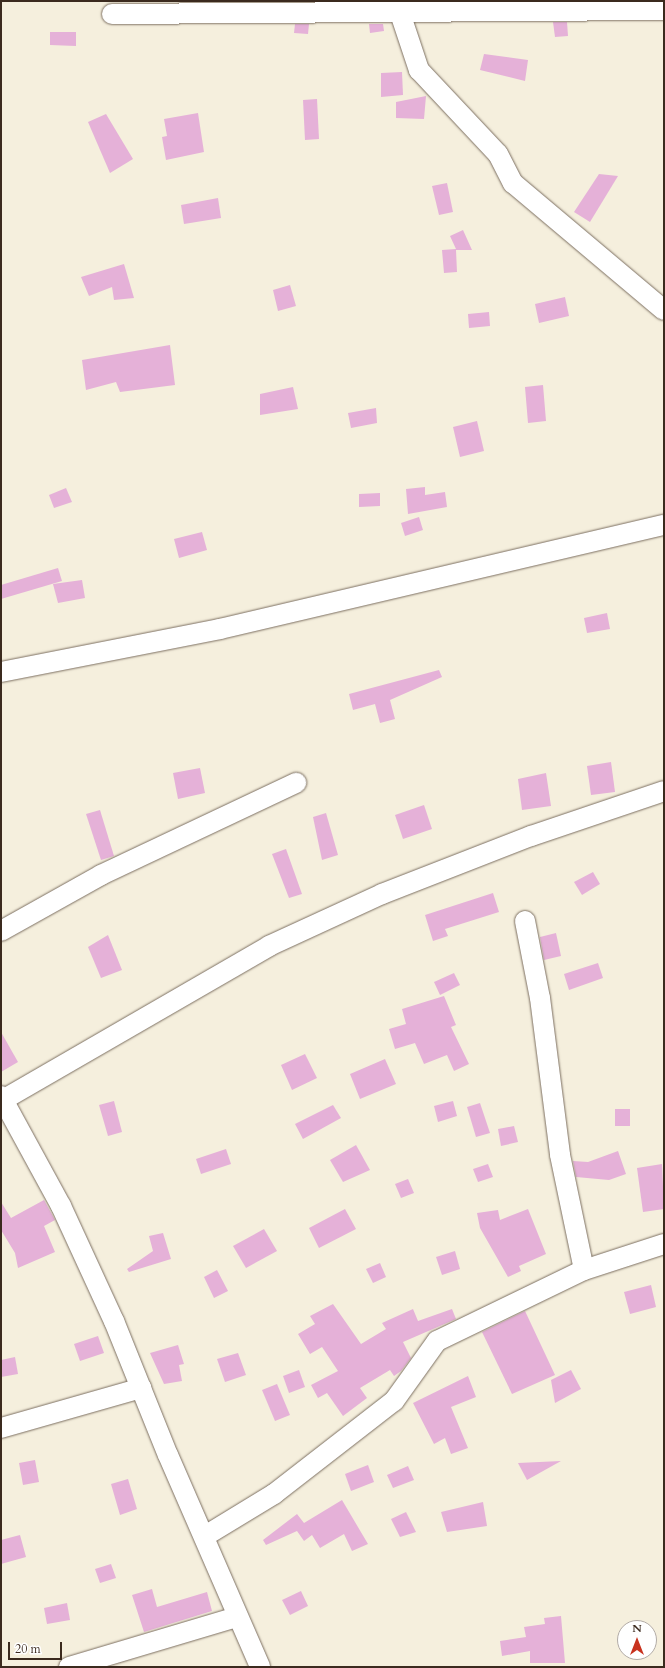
<!DOCTYPE html>
<html>
<head>
<meta charset="utf-8">
<style>
	body { margin:0 }
	#map { position:relative; width:665px; height:1668px; overflow:hidden; background:#f5efdd; font-family:Cardo,serif }
	div>[style] { position:absolute }
	.building>* { inset:0; background:#e5b1d8 }
	.roads { filter:drop-shadow(0 0 1px #7c6f61) drop-shadow(0 0 1px #7c6f61) }
	.minor>* { height:20px; margin:-10px; padding:0 10px; transform-origin:10px; border-radius:10px; background:#fff }
	span { translate:-50% -50%; white-space:nowrap; text-align:center; line-height:1.15; -webkit-text-stroke:3px #fff; paint-order:stroke }
	.frame { position:absolute; inset:0; border:2px solid #3b2a1e; pointer-events:none }
	.north { position:absolute; left:617px; top:1620px; width:40px; height:40px; box-sizing:border-box; background:#fff; border:1px solid #b1aaa5; border-radius:50%; rotate:0deg; font-size:11px; font-weight:700; line-height:16px; text-align:center; color:#3b2a1e }
	.north::after { content:''; display:block; margin:auto; width:14px; height:18px; background:#c8321e; clip-path:polygon(50% 0,100% 100%,50% 72%,0 100%) }
	.scale { position:absolute; left:8px; top:1642px; width:54px; height:18px; box-sizing:border-box; border:2px solid #3b2a1e; border-top:0; padding-left:5px; font-size:12px; line-height:14px; white-space:nowrap; color:#3b2a1e; -webkit-text-stroke:3px #fff; paint-order:stroke }
</style>
</head>
<body>
<div id="map">
	<div class="building">
		<div style="clip-path:polygon(553px 22px,567px 22px,568px 36px,555px 37px)"></div>
		<div style="clip-path:polygon(295px 24px,309px 24px,308px 34px,294px 33px)"></div>
		<div style="clip-path:polygon(369px 24px,383px 24px,384px 31px,370px 33px)"></div>
		<div style="clip-path:polygon(50px 32px,76px 32px,76px 46px,50px 45px)"></div>
		<div style="clip-path:polygon(484px 54px,528px 60px,525px 81px,480px 70px)"></div>
		<div style="clip-path:polygon(402px 72px,403px 95px,381px 97px,381px 73px)"></div>
		<div style="clip-path:polygon(426px 96px,424px 119px,396px 118px,396px 102px)"></div>
		<div style="clip-path:polygon(317px 99px,319px 139px,305px 140px,303px 100px)"></div>
		<div style="clip-path:polygon(198px 113px,204px 152px,166px 160px,162px 137px,167px 136px,164px 119px)"></div>
		<div style="clip-path:polygon(106px 114px,133px 159px,110px 173px,88px 122px)"></div>
		<div style="clip-path:polygon(599px 174px,618px 176px,590px 222px,574px 212px)"></div>
		<div style="clip-path:polygon(447px 183px,453px 212px,439px 215px,432px 186px)"></div>
		<div style="clip-path:polygon(218px 198px,221px 218px,184px 224px,181px 205px)"></div>
		<div style="clip-path:polygon(463px 230px,472px 250px,456px 250px,457px 272px,444px 273px,442px 250px,456px 249px,450px 236px)"></div>
		<div style="clip-path:polygon(124px 264px,134px 298px,114px 300px,112px 287px,89px 296px,81px 277px)"></div>
		<div style="clip-path:polygon(290px 285px,296px 306px,278px 311px,273px 290px)"></div>
		<div style="clip-path:polygon(565px 297px,569px 316px,539px 323px,535px 304px)"></div>
		<div style="clip-path:polygon(489px 312px,490px 326px,469px 328px,468px 314px)"></div>
		<div style="clip-path:polygon(170px 345px,175px 385px,120px 392px,116px 382px,86px 390px,82px 360px)"></div>
		<div style="clip-path:polygon(543px 385px,546px 421px,528px 423px,525px 387px)"></div>
		<div style="clip-path:polygon(293px 387px,298px 409px,260px 415px,260px 394px)"></div>
		<div style="clip-path:polygon(376px 408px,377px 423px,351px 428px,348px 413px)"></div>
		<div style="clip-path:polygon(477px 421px,484px 451px,460px 457px,453px 427px)"></div>
		<div style="clip-path:polygon(425px 487px,425px 495px,445px 492px,447px 507px,408px 514px,406px 489px)"></div>
		<div style="clip-path:polygon(66px 488px,72px 502px,54px 508px,49px 495px)"></div>
		<div style="clip-path:polygon(380px 493px,380px 506px,359px 507px,359px 494px)"></div>
		<div style="clip-path:polygon(419px 517px,423px 530px,405px 536px,401px 523px)"></div>
		<div style="clip-path:polygon(202px 532px,207px 550px,179px 558px,174px 539px)"></div>
		<div style="clip-path:polygon(58px 568px,62px 581px,1px 599px,1px 585px)"></div>
		<div style="clip-path:polygon(82px 580px,85px 598px,58px 603px,53px 584px)"></div>
		<div style="clip-path:polygon(607px 613px,610px 629px,587px 633px,584px 618px)"></div>
		<div style="clip-path:polygon(439px 670px,442px 677px,390px 700px,395px 719px,380px 723px,375px 704px,353px 710px,349px 694px)"></div>
		<div style="clip-path:polygon(611px 762px,615px 792px,591px 795px,587px 766px)"></div>
		<div style="clip-path:polygon(200px 768px,205px 793px,178px 799px,173px 773px)"></div>
		<div style="clip-path:polygon(546px 773px,551px 806px,522px 810px,518px 779px)"></div>
		<div style="clip-path:polygon(424px 805px,432px 829px,403px 839px,395px 815px)"></div>
		<div style="clip-path:polygon(100px 810px,114px 856px,101px 860px,86px 814px)"></div>
		<div style="clip-path:polygon(326px 813px,338px 855px,322px 860px,313px 817px)"></div>
		<div style="clip-path:polygon(286px 849px,302px 894px,289px 898px,272px 854px)"></div>
		<div style="clip-path:polygon(593px 872px,600px 884px,582px 895px,574px 882px)"></div>
		<div style="clip-path:polygon(493px 893px,499px 912px,445px 929px,448px 936px,433px 941px,425px 915px)"></div>
		<div style="clip-path:polygon(556px 933px,561px 956px,544px 960px,540px 937px)"></div>
		<div style="clip-path:polygon(108px 935px,122px 970px,101px 978px,88px 947px)"></div>
		<div style="clip-path:polygon(598px 963px,603px 978px,569px 990px,564px 974px)"></div>
		<div style="clip-path:polygon(454px 973px,460px 985px,440px 995px,434px 982px)"></div>
		<div style="clip-path:polygon(444px 996px,456px 1025px,451px 1027px,469px 1064px,454px 1071px,447px 1055px,424px 1064px,415px 1043px,395px 1049px,389px 1029px,406px 1024px,402px 1009px)"></div>
		<div style="clip-path:polygon(1px 1032px,18px 1062px,1px 1072px)"></div>
		<div style="clip-path:polygon(305px 1054px,317px 1078px,292px 1090px,281px 1065px)"></div>
		<div style="clip-path:polygon(385px 1059px,396px 1084px,360px 1099px,350px 1074px)"></div>
		<div style="clip-path:polygon(114px 1101px,122px 1132px,108px 1136px,99px 1105px)"></div>
		<div style="clip-path:polygon(453px 1101px,457px 1116px,438px 1122px,434px 1106px)"></div>
		<div style="clip-path:polygon(480px 1103px,490px 1133px,476px 1137px,467px 1107px)"></div>
		<div style="clip-path:polygon(333px 1105px,341px 1118px,303px 1139px,295px 1124px)"></div>
		<div style="clip-path:polygon(615px 1109px,630px 1109px,630px 1126px,615px 1126px)"></div>
		<div style="clip-path:polygon(514px 1126px,518px 1142px,501px 1146px,498px 1129px)"></div>
		<div style="clip-path:polygon(356px 1145px,370px 1170px,343px 1182px,330px 1160px)"></div>
		<div style="clip-path:polygon(226px 1149px,231px 1164px,201px 1174px,196px 1159px)"></div>
		<div style="clip-path:polygon(618px 1151px,626px 1174px,609px 1180px,576px 1177px,573px 1161px,588px 1162px)"></div>
		<div style="clip-path:polygon(488px 1164px,493px 1177px,478px 1182px,473px 1169px)"></div>
		<div style="clip-path:polygon(662px 1164px,664px 1209px,643px 1212px,637px 1168px)"></div>
		<div style="clip-path:polygon(408px 1179px,414px 1193px,401px 1198px,395px 1184px)"></div>
		<div style="clip-path:polygon(44px 1200px,55px 1220px,44px 1226px,55px 1252px,18px 1268px,15px 1253px,1px 1230px,1px 1202px,11px 1218px)"></div>
		<div style="clip-path:polygon(345px 1209px,356px 1229px,319px 1248px,309px 1228px)"></div>
		<div style="clip-path:polygon(528px 1209px,546px 1254px,519px 1266px,521px 1271px,508px 1277px,480px 1228px,477px 1213px,498px 1210px,500px 1220px)"></div>
		<div style="clip-path:polygon(264px 1229px,277px 1251px,246px 1268px,233px 1246px)"></div>
		<div style="clip-path:polygon(163px 1233px,171px 1259px,129px 1272px,127px 1269px,153px 1251px,149px 1236px)"></div>
		<div style="clip-path:polygon(455px 1251px,460px 1269px,442px 1275px,436px 1257px)"></div>
		<div style="clip-path:polygon(380px 1263px,386px 1277px,373px 1283px,366px 1269px)"></div>
		<div style="clip-path:polygon(217px 1270px,228px 1291px,214px 1298px,204px 1277px)"></div>
		<div style="clip-path:polygon(651px 1285px,656px 1307px,630px 1314px,624px 1292px)"></div>
		<div style="clip-path:polygon(333px 1304px,361px 1344px,386px 1329px,382px 1323px,413px 1309px,418px 1321px,452px 1309px,456px 1319px,403px 1342px,411px 1358px,401px 1371px,394px 1376px,390px 1370px,360px 1388px,367px 1398px,343px 1416px,327px 1393px,318px 1398px,311px 1385px,338px 1371px,322px 1347px,310px 1354px,298px 1334px,315px 1324px,310px 1316px)"></div>
		<div style="clip-path:polygon(525px 1311px,555px 1375px,512px 1394px,482px 1332px)"></div>
		<div style="clip-path:polygon(98px 1336px,104px 1353px,80px 1361px,74px 1344px)"></div>
		<div style="clip-path:polygon(178px 1345px,184px 1364px,179px 1365px,182px 1381px,164px 1384px,150px 1353px)"></div>
		<div style="clip-path:polygon(238px 1353px,246px 1375px,225px 1382px,217px 1359px)"></div>
		<div style="clip-path:polygon(15px 1357px,18px 1374px,1px 1377px,1px 1360px)"></div>
		<div style="clip-path:polygon(299px 1370px,305px 1387px,289px 1393px,283px 1376px)"></div>
		<div style="clip-path:polygon(571px 1370px,581px 1389px,555px 1403px,551px 1380px)"></div>
		<div style="clip-path:polygon(468px 1376px,476px 1397px,451px 1407px,468px 1448px,451px 1454px,445px 1438px,434px 1444px,413px 1403px)"></div>
		<div style="clip-path:polygon(277px 1384px,290px 1415px,275px 1421px,262px 1390px)"></div>
		<div style="clip-path:polygon(35px 1460px,39px 1482px,23px 1485px,19px 1463px)"></div>
		<div style="clip-path:polygon(561px 1461px,527px 1480px,518px 1463px)"></div>
		<div style="clip-path:polygon(368px 1465px,374px 1482px,351px 1491px,345px 1474px)"></div>
		<div style="clip-path:polygon(408px 1466px,414px 1480px,393px 1488px,387px 1475px)"></div>
		<div style="clip-path:polygon(128px 1479px,137px 1509px,120px 1515px,111px 1484px)"></div>
		<div style="clip-path:polygon(342px 1500px,368px 1544px,352px 1551px,344px 1534px,320px 1548px,312px 1535px,304px 1541px,297px 1531px,266px 1545px,263px 1540px,297px 1514px,304px 1523px)"></div>
		<div style="clip-path:polygon(483px 1502px,487px 1526px,447px 1532px,441px 1512px)"></div>
		<div style="clip-path:polygon(406px 1512px,416px 1532px,400px 1537px,391px 1519px)"></div>
		<div style="clip-path:polygon(20px 1535px,26px 1557px,1px 1564px,1px 1540px)"></div>
		<div style="clip-path:polygon(111px 1564px,116px 1578px,100px 1583px,95px 1569px)"></div>
		<div style="clip-path:polygon(152px 1589px,157px 1607px,207px 1592px,212px 1611px,144px 1632px,132px 1595px)"></div>
		<div style="clip-path:polygon(301px 1591px,308px 1606px,290px 1615px,282px 1600px)"></div>
		<div style="clip-path:polygon(67px 1603px,70px 1620px,47px 1624px,44px 1608px)"></div>
		<div style="clip-path:polygon(561px 1616px,565px 1663px,530px 1663px,530px 1651px,502px 1656px,500px 1641px,526px 1637px,524px 1627px,545px 1624px,544px 1618px)"></div>
	</div>
	<div class="roads">
		<div class="minor">
			<div style="left:396px;top:1px;width:73px;rotate:71.6deg"></div>
			<div style="left:419px;top:70px;width:115px;rotate:46.8deg"></div>
			<div style="left:498px;top:154px;width:33px;rotate:63deg"></div>
			<div style="left:513px;top:183px;width:197px;rotate:40.1deg"></div>
			<div style="left:112px;top:14px;width:552px;rotate:-0.42deg"></div>
			<div style="left:1px;top:672px;width:223px;rotate:-11.1deg"></div>
			<div style="left:220px;top:629px;width:456px;rotate:-13.2deg"></div>
			<div style="left:525px;top:921px;width:78px;rotate:79deg"></div>
			<div style="left:540px;top:998px;width:158px;rotate:82.7deg"></div>
			<div style="left:560px;top:1155px;width:117px;rotate:78.2deg"></div>
			<div style="left:1px;top:931px;width:115px;rotate:-29.2deg"></div>
			<div style="left:101px;top:875px;width:216px;rotate:-25.3deg"></div>
			<div style="left:1px;top:1096px;width:125px;rotate:61.4deg"></div>
			<div style="left:61px;top:1206px;width:127px;rotate:65.3deg"></div>
			<div style="left:114px;top:1321px;width:144px;rotate:68.1deg"></div>
			<div style="left:168px;top:1455px;width:231px;rotate:66.5deg"></div>
			<div style="left:1px;top:1101px;width:310px;rotate:-30deg"></div>
			<div style="left:269px;top:946px;width:124px;rotate:-24.7deg"></div>
			<div style="left:382px;top:894px;width:160px;rotate:-21.3deg"></div>
			<div style="left:531px;top:836px;width:140px;rotate:-18.7deg"></div>
			<div style="left:1px;top:1428px;width:146px;rotate:-15.9deg"></div>
			<div style="left:205px;top:1536px;width:81px;rotate:-31.3deg"></div>
			<div style="left:274px;top:1494px;width:152px;rotate:-37.8deg"></div>
			<div style="left:394px;top:1401px;width:74px;rotate:-54.4deg"></div>
			<div style="left:437px;top:1341px;width:163px;rotate:-25.8deg"></div>
			<div style="left:584px;top:1270px;width:84px;rotate:-18deg"></div>
			<div style="left:69px;top:1667px;width:175px;rotate:-16.6deg"></div>
		</div>
	</div>
	<div class="frame"></div>
	<div class="north">N</div>
	<div class="scale">20 m</div>
</div>
</body>
</html>
